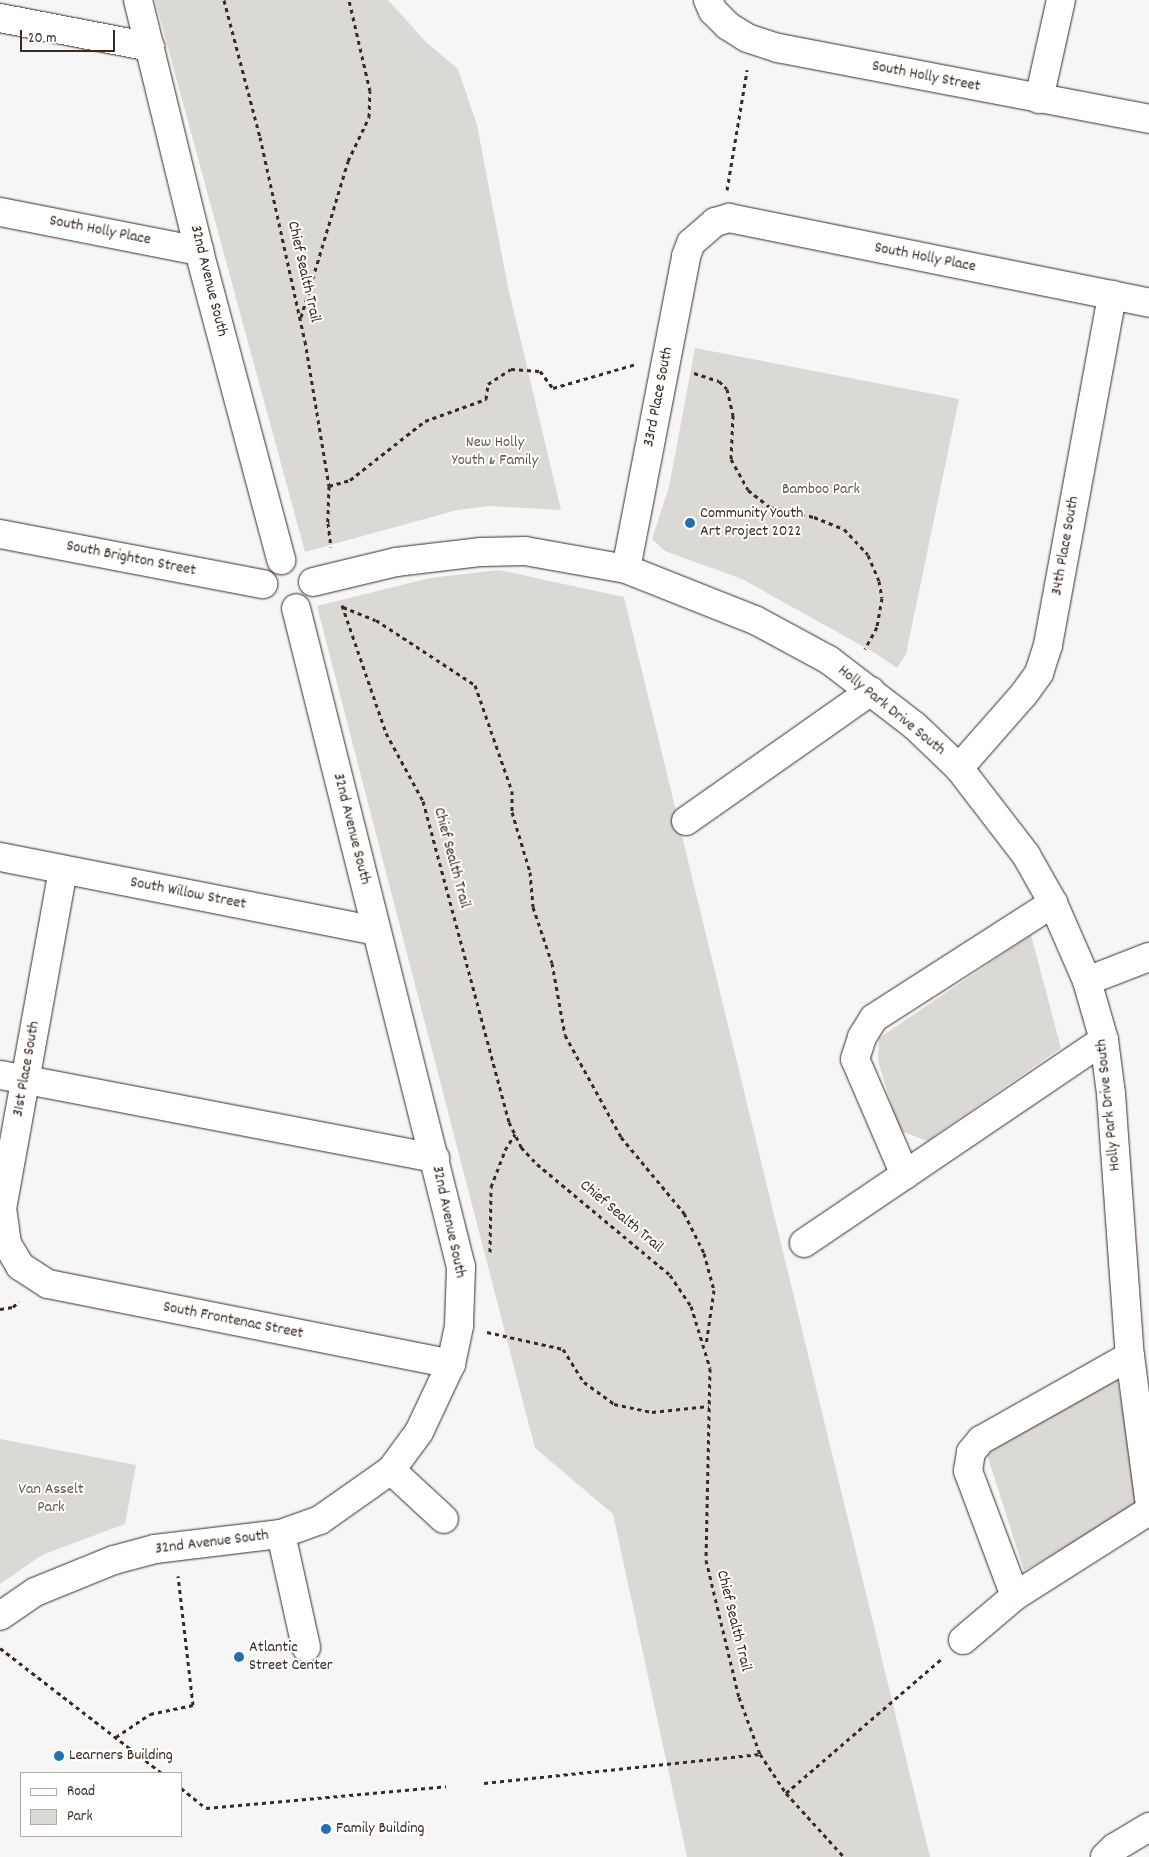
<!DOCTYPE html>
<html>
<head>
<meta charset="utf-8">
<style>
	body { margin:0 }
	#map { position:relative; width:1149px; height:1857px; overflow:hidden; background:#f7f6f6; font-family:Dekko,sans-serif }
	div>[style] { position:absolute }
	.green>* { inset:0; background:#dbd9d6 }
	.path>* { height:3px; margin-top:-1.5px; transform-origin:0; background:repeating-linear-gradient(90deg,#3b2a1e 0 4px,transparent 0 8px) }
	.roads { filter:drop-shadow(0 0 1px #3b2a1e) drop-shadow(0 0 1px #3b2a1e) }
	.minor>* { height:28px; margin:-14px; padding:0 14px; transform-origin:14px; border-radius:14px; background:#fff }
	.dots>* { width:14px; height:14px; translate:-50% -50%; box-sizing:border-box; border:2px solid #fff; border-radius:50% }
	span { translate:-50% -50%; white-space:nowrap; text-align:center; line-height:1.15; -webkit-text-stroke:4px #fff; paint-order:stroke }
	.street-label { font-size:16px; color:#3b2a1e }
	.park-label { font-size:16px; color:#63564c }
	.poi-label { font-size:16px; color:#3b2a1e }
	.left { translate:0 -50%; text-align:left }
	.legend { position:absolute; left:20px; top:1772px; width:162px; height:65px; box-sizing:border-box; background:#fff; border:1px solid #b1aaa5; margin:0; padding:6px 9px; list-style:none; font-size:15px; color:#3b2a1e }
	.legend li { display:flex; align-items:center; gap:10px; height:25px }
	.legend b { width:25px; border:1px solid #b1aaa5 }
	.scale { position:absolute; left:20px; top:30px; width:95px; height:22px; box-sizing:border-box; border:2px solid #3b2a1e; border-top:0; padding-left:6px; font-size:15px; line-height:18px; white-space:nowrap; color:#3b2a1e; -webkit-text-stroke:4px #fff; paint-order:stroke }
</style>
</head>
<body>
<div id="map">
	<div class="green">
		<div style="clip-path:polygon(155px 0,388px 0,426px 42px,458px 69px,477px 125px,508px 287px,561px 510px,490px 506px,457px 510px,305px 552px)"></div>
		<div style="clip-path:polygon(695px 348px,959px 399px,906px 654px,897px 668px,875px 653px,742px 579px,665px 551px,652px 539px,669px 487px)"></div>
		<div style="clip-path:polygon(499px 570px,624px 597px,930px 1857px,687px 1857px,613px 1514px,535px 1448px,317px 606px,430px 578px)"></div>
		<div style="clip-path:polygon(1031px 935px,1061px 1048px,927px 1141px,899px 1130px,878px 1061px,879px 1038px)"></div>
		<div style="clip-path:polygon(1117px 1378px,1140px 1505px,1024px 1571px,986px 1451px)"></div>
		<div style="clip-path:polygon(0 1439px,136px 1465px,125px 1524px,42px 1555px,0 1584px)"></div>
	</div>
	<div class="path">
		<div style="left:224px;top:0;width:142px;rotate:75.3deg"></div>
		<div style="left:260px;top:137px;width:209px;rotate:77.6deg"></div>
		<div style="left:305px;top:341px;width:147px;rotate:80.6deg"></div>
		<div style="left:329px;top:486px;width:37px;rotate:92deg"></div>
		<div style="left:328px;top:523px;width:24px;rotate:83deg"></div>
		<div style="left:727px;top:190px;width:122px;rotate:-80.5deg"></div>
		<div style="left:301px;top:317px;width:163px;rotate:-73.2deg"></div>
		<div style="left:348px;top:161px;width:49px;rotate:-64.5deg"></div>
		<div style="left:369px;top:117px;width:26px;rotate:-88deg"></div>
		<div style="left:370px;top:91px;width:93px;rotate:-103deg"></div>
		<div style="left:694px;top:373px;width:26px;rotate:18deg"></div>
		<div style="left:719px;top:381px;width:11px;rotate:45deg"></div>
		<div style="left:727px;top:389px;width:27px;rotate:77deg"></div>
		<div style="left:733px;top:415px;width:44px;rotate:92.6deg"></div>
		<div style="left:731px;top:459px;width:35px;rotate:61deg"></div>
		<div style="left:748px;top:490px;width:28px;rotate:38deg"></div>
		<div style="left:770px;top:507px;width:45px;rotate:12.8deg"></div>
		<div style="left:814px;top:517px;width:32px;rotate:22deg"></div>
		<div style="left:844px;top:529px;width:35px;rotate:47deg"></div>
		<div style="left:868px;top:555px;width:28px;rotate:67deg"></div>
		<div style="left:879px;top:581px;width:17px;rotate:80deg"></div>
		<div style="left:882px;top:598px;width:29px;rotate:100deg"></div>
		<div style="left:877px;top:627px;width:25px;rotate:119deg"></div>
		<div style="left:329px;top:486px;width:22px;rotate:-16deg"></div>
		<div style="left:350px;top:480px;width:95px;rotate:-38.2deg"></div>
		<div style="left:425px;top:421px;width:65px;rotate:-19.8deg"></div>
		<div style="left:486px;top:399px;width:15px;rotate:-82deg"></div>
		<div style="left:488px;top:384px;width:27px;rotate:-33deg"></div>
		<div style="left:511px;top:369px;width:29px;rotate:4deg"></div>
		<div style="left:540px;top:371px;width:21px;rotate:53deg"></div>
		<div style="left:553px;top:388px;width:86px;rotate:-16.1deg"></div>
		<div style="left:342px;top:605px;width:135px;rotate:71deg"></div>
		<div style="left:386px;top:733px;width:77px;rotate:61.4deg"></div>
		<div style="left:423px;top:801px;width:332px;rotate:75deg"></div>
		<div style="left:509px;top:1122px;width:28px;rotate:64deg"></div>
		<div style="left:521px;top:1147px;width:23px;rotate:47deg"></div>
		<div style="left:537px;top:1164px;width:173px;rotate:39.8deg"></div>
		<div style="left:670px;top:1275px;width:37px;rotate:56deg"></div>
		<div style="left:691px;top:1306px;width:65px;rotate:73deg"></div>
		<div style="left:710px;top:1368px;width:192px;rotate:91.2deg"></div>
		<div style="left:706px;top:1560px;width:141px;rotate:76.5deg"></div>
		<div style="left:739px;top:1697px;width:61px;rotate:69.8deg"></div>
		<div style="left:760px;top:1754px;width:47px;rotate:56.3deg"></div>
		<div style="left:786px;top:1793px;width:86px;rotate:47.8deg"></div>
		<div style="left:343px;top:607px;width:35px;rotate:22deg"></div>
		<div style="left:376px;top:620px;width:118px;rotate:33.3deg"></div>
		<div style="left:475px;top:685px;width:112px;rotate:70.8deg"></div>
		<div style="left:512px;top:791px;width:21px;rotate:90deg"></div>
		<div style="left:512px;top:812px;width:63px;rotate:73.3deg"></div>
		<div style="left:530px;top:872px;width:35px;rotate:85deg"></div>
		<div style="left:533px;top:907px;width:59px;rotate:71.3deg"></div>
		<div style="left:552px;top:963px;width:73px;rotate:79.8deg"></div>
		<div style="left:565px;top:1035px;width:116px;rotate:61.2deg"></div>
		<div style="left:621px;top:1137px;width:99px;rotate:50.3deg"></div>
		<div style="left:684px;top:1213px;width:45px;rotate:63.4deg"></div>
		<div style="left:704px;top:1253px;width:38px;rotate:75deg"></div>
		<div style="left:714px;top:1290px;width:56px;rotate:98.3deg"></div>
		<div style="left:490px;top:1252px;width:65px;rotate:-89.1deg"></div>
		<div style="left:491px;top:1187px;width:40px;rotate:-69deg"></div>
		<div style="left:505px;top:1150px;width:19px;rotate:-58deg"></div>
		<div style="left:0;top:1309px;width:13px;rotate:-9deg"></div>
		<div style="left:13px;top:1307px;width:8px;rotate:-45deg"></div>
		<div style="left:487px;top:1332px;width:78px;rotate:12.6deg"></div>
		<div style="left:563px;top:1349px;width:39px;rotate:58deg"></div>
		<div style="left:584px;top:1382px;width:37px;rotate:36deg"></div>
		<div style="left:614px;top:1404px;width:39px;rotate:12deg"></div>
		<div style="left:652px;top:1412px;width:57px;rotate:-6deg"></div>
		<div style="left:0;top:1648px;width:205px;rotate:37.7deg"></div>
		<div style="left:116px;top:1737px;width:41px;rotate:-34.1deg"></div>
		<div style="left:150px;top:1714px;width:44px;rotate:-11.8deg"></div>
		<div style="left:193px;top:1705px;width:130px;rotate:-96.6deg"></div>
		<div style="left:484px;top:1783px;width:278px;rotate:-6deg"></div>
		<div style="left:181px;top:1788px;width:32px;rotate:39deg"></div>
		<div style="left:206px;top:1808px;width:241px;rotate:-5.2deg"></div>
		<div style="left:786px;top:1793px;width:205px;rotate:-40.8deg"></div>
	</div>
	<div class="roads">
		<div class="minor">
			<div style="left:138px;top:0;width:258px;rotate:76.3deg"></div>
			<div style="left:199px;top:251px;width:320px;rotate:75.1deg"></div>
			<div style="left:708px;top:0;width:12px;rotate:66deg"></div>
			<div style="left:713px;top:11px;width:21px;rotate:45deg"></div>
			<div style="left:728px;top:26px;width:22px;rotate:32deg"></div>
			<div style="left:747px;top:38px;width:33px;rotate:18deg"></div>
			<div style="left:778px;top:48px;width:378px;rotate:10.8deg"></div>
			<div style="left:0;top:18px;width:153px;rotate:10.9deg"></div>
			<div style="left:1039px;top:99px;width:101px;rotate:-77.5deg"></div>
			<div style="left:0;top:212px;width:203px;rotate:11.1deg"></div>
			<div style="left:0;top:534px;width:268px;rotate:10.8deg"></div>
			<div style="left:626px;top:569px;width:319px;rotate:-79.1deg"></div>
			<div style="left:686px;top:256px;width:14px;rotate:-69deg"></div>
			<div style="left:691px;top:243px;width:32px;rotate:-41deg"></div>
			<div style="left:715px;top:222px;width:15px;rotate:-16deg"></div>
			<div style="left:729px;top:218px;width:429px;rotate:11.4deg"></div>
			<div style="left:313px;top:582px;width:85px;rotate:-13.5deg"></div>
			<div style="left:396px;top:562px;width:86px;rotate:-6.7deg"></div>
			<div style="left:481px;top:552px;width:44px;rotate:-1.3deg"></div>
			<div style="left:525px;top:551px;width:103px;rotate:10.1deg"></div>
			<div style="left:626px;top:569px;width:139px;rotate:21.6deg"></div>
			<div style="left:755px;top:620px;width:84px;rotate:28.4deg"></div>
			<div style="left:829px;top:660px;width:108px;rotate:37.5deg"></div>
			<div style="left:915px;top:726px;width:61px;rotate:43.7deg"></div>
			<div style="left:959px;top:768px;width:110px;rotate:52.4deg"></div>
			<div style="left:1026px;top:855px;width:55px;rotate:60.6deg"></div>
			<div style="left:1053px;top:903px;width:85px;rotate:66.4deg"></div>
			<div style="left:1087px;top:981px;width:61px;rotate:73.9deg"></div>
			<div style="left:1104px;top:1040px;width:54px;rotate:82.6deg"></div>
			<div style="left:1111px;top:1094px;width:263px;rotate:85.9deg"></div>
			<div style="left:1130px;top:1356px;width:144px;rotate:82.4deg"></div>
			<div style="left:959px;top:768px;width:98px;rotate:-48.7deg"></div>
			<div style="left:1024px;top:694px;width:26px;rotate:-54deg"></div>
			<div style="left:1039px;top:673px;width:29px;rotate:-72deg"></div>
			<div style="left:1048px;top:645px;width:356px;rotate:-79.6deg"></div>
			<div style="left:686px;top:821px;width:226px;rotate:-35.1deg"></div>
			<div style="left:0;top:857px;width:383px;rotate:11.1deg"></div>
			<div style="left:63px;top:870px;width:343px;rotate:100.2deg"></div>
			<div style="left:2px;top:1208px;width:36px;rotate:82deg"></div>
			<div style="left:7px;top:1244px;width:26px;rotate:59deg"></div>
			<div style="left:20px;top:1266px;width:33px;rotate:33deg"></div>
			<div style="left:48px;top:1284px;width:411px;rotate:11.2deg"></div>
			<div style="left:1087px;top:981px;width:66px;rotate:-21.2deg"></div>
			<div style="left:0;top:1075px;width:443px;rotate:10.8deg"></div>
			<div style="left:905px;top:1175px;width:126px;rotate:-113.3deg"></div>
			<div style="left:855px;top:1059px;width:23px;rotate:-72deg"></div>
			<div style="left:862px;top:1037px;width:22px;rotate:-58deg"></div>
			<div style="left:874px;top:1018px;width:213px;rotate:-32.7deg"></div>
			<div style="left:804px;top:1243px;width:362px;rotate:-34.1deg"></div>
			<div style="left:391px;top:1470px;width:72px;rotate:42.8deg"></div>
			<div style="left:281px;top:1534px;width:116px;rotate:77.5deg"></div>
			<div style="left:1015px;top:1596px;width:134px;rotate:-110.6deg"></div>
			<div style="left:968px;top:1471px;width:19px;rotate:-81deg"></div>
			<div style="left:971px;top:1452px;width:16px;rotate:-50deg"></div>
			<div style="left:981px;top:1440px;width:171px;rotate:-29.4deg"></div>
			<div style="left:0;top:1616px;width:42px;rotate:-34.4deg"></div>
			<div style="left:35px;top:1592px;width:85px;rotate:-22.1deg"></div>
			<div style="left:114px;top:1560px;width:42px;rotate:-15deg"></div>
			<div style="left:155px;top:1549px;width:127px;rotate:-6.8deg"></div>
			<div style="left:281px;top:1534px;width:41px;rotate:-19.7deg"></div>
			<div style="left:320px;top:1520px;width:87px;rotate:-35.2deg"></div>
			<div style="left:391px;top:1470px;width:47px;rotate:-53.6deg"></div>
			<div style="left:419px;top:1432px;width:75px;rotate:-64.8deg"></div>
			<div style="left:451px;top:1364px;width:40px;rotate:-78deg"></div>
			<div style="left:459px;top:1325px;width:58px;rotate:-88deg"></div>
			<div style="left:461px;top:1267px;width:679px;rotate:-104.06deg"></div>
			<div style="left:963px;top:1640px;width:68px;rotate:-40.2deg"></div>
			<div style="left:1015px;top:1596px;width:159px;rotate:-32.4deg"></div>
			<div style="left:1105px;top:1857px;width:13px;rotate:-45deg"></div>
			<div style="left:1114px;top:1848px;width:41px;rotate:-31deg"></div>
		</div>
	</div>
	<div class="dots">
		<div style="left:690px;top:523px;background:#1f6fb2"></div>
		<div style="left:239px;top:1657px;background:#1f6fb2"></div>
		<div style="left:59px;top:1756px;background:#1f6fb2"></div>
		<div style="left:326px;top:1829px;background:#1f6fb2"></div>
	</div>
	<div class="street-label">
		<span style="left:926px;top:77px;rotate:11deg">South Holly Street</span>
		<span style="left:100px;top:231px;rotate:11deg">South Holly Place</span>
		<span style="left:925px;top:258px;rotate:11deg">South Holly Place</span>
		<span style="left:303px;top:272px;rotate:77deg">Chief Sealth Trail</span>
		<span style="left:208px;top:281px;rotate:76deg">32nd Avenue South</span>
		<span style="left:659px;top:397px;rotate:-79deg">33rd Place South</span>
		<span style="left:1066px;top:546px;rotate:-80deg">34th Place South</span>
		<span style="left:131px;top:559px;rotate:11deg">South Brighton Street</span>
		<span style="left:891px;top:711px;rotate:39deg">Holly Park Drive South</span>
		<span style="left:351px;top:829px;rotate:76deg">32nd Avenue South</span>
		<span style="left:451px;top:858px;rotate:75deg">Chief Sealth Trail</span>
		<span style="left:188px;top:894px;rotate:11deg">South Willow Street</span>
		<span style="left:27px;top:1069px;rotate:-80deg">31st Place South</span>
		<span style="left:1109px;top:1105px;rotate:-96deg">Holly Park Drive South</span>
		<span style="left:621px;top:1217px;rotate:40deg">Chief Sealth Trail</span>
		<span style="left:448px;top:1222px;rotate:78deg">32nd Avenue South</span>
		<span style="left:233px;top:1321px;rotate:11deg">South Frontenac Street</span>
		<span style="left:212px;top:1543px;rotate:-7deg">32nd Avenue South</span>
		<span style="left:733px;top:1621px;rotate:76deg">Chief Sealth Trail</span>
	</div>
	<div class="park-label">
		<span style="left:495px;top:452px">New Holly<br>Youth &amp; Family</span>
		<span style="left:821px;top:490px">Bamboo Park</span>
		<span style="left:51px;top:1499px">Van Asselt<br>Park</span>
	</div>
	<div class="poi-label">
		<span class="left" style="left:700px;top:523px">Community Youth<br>Art Project 2022</span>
		<span class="left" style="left:249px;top:1657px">Atlantic<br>Street Center</span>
		<span class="left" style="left:69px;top:1756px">Learners Building</span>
		<span class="left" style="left:336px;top:1829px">Family Building</span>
	</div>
	<ul class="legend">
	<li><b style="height:6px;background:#fff"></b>Road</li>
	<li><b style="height:14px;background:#dbd9d6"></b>Park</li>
	</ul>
	<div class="scale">20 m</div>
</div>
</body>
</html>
